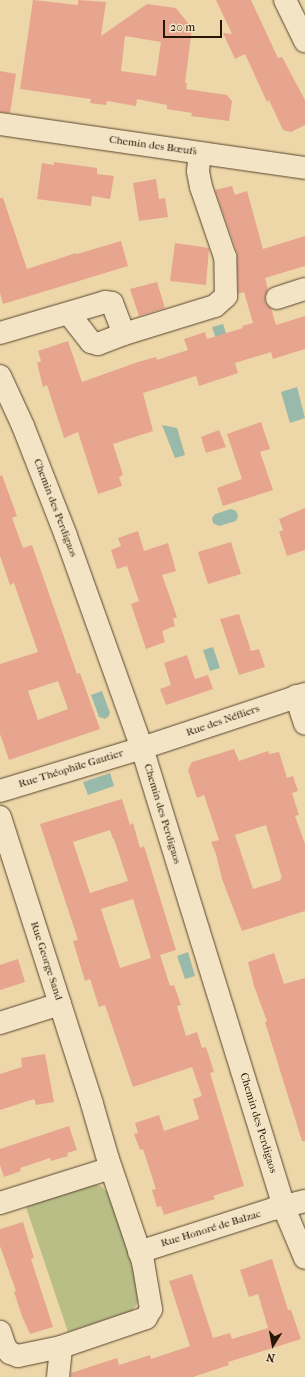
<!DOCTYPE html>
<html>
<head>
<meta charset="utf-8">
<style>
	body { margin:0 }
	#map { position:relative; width:305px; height:1377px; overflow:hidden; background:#edd6a8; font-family:"IM FELL French Canon",serif }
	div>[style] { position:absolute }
	.green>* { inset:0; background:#b9be87 }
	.water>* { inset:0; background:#99b9aa }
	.building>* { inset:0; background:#e7a58f }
	.roads { filter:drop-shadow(0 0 1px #58462e) drop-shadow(0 0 1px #58462e) }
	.minor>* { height:22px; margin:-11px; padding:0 11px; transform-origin:11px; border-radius:11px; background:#f3e4c6 }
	span { translate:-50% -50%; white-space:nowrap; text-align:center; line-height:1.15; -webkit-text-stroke:3px #f3e4c6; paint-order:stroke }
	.street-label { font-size:11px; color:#271605 }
	.north { position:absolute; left:253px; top:1325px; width:40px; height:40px; -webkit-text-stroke:3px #f3e4c6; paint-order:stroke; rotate:191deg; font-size:11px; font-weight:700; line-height:16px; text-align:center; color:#271605 }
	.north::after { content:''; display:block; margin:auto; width:14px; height:18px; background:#271605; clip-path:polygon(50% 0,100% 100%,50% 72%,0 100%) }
	.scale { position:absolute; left:163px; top:20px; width:59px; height:18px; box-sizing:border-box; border:2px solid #271605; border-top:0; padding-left:5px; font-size:12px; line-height:14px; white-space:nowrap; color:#271605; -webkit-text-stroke:3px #f3e4c6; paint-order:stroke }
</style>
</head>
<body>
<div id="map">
	<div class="green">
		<div style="clip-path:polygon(89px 1183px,101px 1186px,111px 1196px,140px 1294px,137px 1304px,132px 1311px,68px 1332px,25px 1204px)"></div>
	</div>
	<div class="water">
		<div style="clip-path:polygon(223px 324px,230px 345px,219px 348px,212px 327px)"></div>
		<div style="clip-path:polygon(297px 387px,305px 418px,290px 423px,281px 392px)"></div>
		<div style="clip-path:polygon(162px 425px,177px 428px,185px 455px,175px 458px)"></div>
		<div style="clip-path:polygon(231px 509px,236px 511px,238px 516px,236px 521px,219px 526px,213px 523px,212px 518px,215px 514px)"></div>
		<div style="clip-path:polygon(213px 647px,220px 668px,210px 671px,203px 650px)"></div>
		<div style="clip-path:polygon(102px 691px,110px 713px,108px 717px,105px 719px,99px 717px,91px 695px)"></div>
		<div style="clip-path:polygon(110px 773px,114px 786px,88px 795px,83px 782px)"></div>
		<div style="clip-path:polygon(188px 952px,195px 976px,185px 979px,177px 956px)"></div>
	</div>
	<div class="building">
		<div style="clip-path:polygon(evenodd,33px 0,78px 5px,78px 0,106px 2px,101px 36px,147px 4px,176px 8px,192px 28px,185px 83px,187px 83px,186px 89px,227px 95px,232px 101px,229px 121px,191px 116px,192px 113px,167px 109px,167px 105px,137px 99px,136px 106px,107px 101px,106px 105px,90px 103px,91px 99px,20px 89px,33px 0,125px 36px,161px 42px,156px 76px,121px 71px,125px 36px)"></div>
		<div style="clip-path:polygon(216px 0,251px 0,278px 58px,282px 57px,305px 100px,305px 125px,291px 132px,283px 130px,269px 100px,267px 102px,245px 54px,235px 59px,223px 33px,232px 34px)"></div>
		<div style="clip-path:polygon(0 71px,16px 74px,10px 113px,0 112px)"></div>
		<div style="clip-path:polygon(54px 162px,97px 168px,97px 174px,114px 176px,110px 199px,92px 196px,91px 206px,37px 199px,42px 163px,54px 165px)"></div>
		<div style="clip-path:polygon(156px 179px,159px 199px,165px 198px,168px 217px,139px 221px,133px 183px)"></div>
		<div style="clip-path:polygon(232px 186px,235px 195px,247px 191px,263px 249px,305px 236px,305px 266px,265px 278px,268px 289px,265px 296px,265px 302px,271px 308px,276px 325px,305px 316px,305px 349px,273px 359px,271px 352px,235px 363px,238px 373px,199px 386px,196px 376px,143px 393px,153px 431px,113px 444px,123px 475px,119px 477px,122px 486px,98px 494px,78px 432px,64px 438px,47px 385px,43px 387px,37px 363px,41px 361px,38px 351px,68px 341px,82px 382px,138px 362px,156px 357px,157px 360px,188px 350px,184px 339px,205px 332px,207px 339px,243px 328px,242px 326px,253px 323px,244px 292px,238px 294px,237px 253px,215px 190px)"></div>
		<div style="clip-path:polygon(0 198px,3px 198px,27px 269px,76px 253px,77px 254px,121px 241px,128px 266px,3px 304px,0 293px)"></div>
		<div style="clip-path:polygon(175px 243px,209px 248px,206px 285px,170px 281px)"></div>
		<div style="clip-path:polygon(157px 282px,165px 308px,139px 316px,130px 289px)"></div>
		<div style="clip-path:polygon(261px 422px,270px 449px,260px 452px,273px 490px,223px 506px,217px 488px,242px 479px,227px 434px)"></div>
		<div style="clip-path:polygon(219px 430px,226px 447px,206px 453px,201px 437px)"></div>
		<div style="clip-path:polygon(evenodd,2px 475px,17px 516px,12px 518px,23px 548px,32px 545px,77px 674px,80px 673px,100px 729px,9px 760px,0 734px,0 664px,38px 652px,14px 583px,10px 585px,0 556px,0 476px,2px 475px,58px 681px,68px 709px,38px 720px,28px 691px,58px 681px)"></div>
		<div style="clip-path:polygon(305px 508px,305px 550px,287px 556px,279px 532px,283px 530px,279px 519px)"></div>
		<div style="clip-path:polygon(138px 531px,144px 551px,168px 543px,176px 571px,162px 575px,177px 617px,173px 619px,175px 626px,162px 631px,165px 642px,146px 649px,131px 604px,139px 601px,127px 566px,117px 569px,111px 550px,121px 546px,118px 538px)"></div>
		<div style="clip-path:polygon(231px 542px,241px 574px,208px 584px,198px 552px)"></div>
		<div style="clip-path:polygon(239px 614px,251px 651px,259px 649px,265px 667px,239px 675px,220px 619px)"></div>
		<div style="clip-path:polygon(187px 655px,195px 679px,208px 675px,213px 689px,166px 705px,160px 689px,171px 685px,164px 663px)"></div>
		<div style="clip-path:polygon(evenodd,234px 749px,239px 761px,268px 751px,269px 754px,279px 752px,287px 778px,293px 776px,298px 791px,292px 793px,299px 815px,295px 816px,305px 844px,305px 911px,242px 931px,222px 879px,216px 854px,211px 842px,219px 840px,204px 795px,197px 798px,188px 770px,192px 762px,234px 749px,266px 825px,282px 878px,280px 878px,281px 880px,253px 889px,235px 835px,266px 825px)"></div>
		<div style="clip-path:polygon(evenodd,122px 799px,130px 825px,133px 823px,140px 848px,144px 846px,176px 950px,160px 955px,170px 986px,174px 985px,181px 1005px,177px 1006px,186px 1036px,197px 1032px,202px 1048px,206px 1047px,214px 1072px,210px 1073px,244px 1186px,213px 1196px,215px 1199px,164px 1215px,161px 1206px,157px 1207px,152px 1190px,156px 1189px,143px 1149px,140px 1150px,134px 1134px,138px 1133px,135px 1123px,159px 1115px,164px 1131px,199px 1119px,193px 1099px,202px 1096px,192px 1067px,133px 1087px,105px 1005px,99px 1007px,90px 979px,85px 981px,73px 941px,78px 940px,40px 824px,122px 799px,110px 830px,113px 839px,114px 839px,128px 881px,90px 893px,73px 842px,110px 830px,122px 799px,133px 899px,151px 958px,120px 968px,101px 909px,133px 899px)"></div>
		<div style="clip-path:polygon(274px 953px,284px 984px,305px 978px,305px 1141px,302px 1141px,265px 1022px,267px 1021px,254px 986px,248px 962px)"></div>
		<div style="clip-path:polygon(18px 959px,25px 982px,0 990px,0 965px)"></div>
		<div style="clip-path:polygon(45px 1054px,54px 1102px,36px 1105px,34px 1099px,0 1110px,0 1074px,22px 1067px,21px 1058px)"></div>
		<div style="clip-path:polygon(69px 1126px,77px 1150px,67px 1153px,68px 1156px,51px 1161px,50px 1158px,20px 1168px,21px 1171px,4px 1177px,0 1165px,0 1149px)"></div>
		<div style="clip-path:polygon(23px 1222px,34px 1258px,31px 1259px,53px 1327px,30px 1334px,22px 1316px,14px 1292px,16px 1291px,0 1246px,0 1229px)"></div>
		<div style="clip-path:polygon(272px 1259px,288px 1310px,291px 1310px,301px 1339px,228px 1362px,229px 1365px,193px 1377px,71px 1377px,71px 1373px,117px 1358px,119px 1365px,150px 1355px,151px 1359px,190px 1346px,169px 1281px,192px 1274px,213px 1338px,230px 1333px,232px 1339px,268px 1328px,258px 1294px,249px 1297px,240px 1270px)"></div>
	</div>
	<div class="roads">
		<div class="minor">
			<div style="left:285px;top:0;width:46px;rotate:64deg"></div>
			<div style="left:0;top:124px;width:308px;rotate:8.2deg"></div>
			<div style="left:277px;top:298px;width:29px;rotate:-18deg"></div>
			<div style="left:0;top:333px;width:109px;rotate:-16.4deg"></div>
			<div style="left:105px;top:302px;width:7px;rotate:8deg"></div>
			<div style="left:112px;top:303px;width:33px;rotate:69deg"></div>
			<div style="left:124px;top:334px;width:28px;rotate:159deg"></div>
			<div style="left:98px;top:344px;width:7px;rotate:-164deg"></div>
			<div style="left:91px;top:342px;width:36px;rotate:-128deg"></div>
			<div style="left:124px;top:334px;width:95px;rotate:-17.1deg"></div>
			<div style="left:215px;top:306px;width:15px;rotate:-42deg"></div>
			<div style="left:226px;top:296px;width:39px;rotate:-91deg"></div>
			<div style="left:225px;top:257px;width:74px;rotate:-108.9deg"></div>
			<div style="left:201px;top:187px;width:16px;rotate:-101deg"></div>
			<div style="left:198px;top:171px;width:18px;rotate:-84deg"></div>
			<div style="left:0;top:376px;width:55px;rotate:65.3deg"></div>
			<div style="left:23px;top:426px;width:118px;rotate:68.6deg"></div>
			<div style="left:66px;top:536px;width:225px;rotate:70.3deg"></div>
			<div style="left:142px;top:748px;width:481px;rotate:72.8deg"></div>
			<div style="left:284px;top:1208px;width:54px;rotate:67.2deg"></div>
			<div style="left:296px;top:696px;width:29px;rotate:72deg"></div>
			<div style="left:0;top:791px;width:148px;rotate:-16.8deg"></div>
			<div style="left:142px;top:748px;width:172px;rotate:-18.3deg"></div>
			<div style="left:0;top:817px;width:301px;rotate:72.2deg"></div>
			<div style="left:92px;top:1104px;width:57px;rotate:73.8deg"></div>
			<div style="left:108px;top:1159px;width:109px;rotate:71.2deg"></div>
			<div style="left:143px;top:1262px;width:48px;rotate:80.3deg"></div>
			<div style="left:151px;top:1309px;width:10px;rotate:119deg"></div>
			<div style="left:146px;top:1318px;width:90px;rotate:161.2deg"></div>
			<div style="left:61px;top:1347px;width:44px;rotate:168.2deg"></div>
			<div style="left:18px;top:1356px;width:9px;rotate:-159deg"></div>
			<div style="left:10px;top:1353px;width:8px;rotate:-130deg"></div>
			<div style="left:5px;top:1347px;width:16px;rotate:-108deg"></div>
			<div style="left:0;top:1023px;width:63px;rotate:-17.6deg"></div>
			<div style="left:0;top:1203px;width:116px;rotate:-17.5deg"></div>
			<div style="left:139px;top:1252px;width:141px;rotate:-17.8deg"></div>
			<div style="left:273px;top:1209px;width:33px;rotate:-14deg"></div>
			<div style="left:58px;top:1377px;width:30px;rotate:-84deg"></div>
		</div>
	</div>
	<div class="street-label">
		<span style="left:153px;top:146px;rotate:8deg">Chemin des Bœufs</span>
		<span style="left:55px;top:508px;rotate:69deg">Chemin des Perdigaos</span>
		<span style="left:223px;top:721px;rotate:-19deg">Rue des Néfliers</span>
		<span style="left:71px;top:769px;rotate:-17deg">Rue Théophile Gautier</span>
		<span style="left:162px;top:814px;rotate:73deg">Chemin des Perdigaos</span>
		<span style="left:46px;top:961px;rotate:72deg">Rue George Sand</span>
		<span style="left:258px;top:1123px;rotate:73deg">Chemin des Perdigaos</span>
		<span style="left:211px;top:1229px;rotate:-17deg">Rue Honoré de Balzac</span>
	</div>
	<div class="north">N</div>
	<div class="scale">20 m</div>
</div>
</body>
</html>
